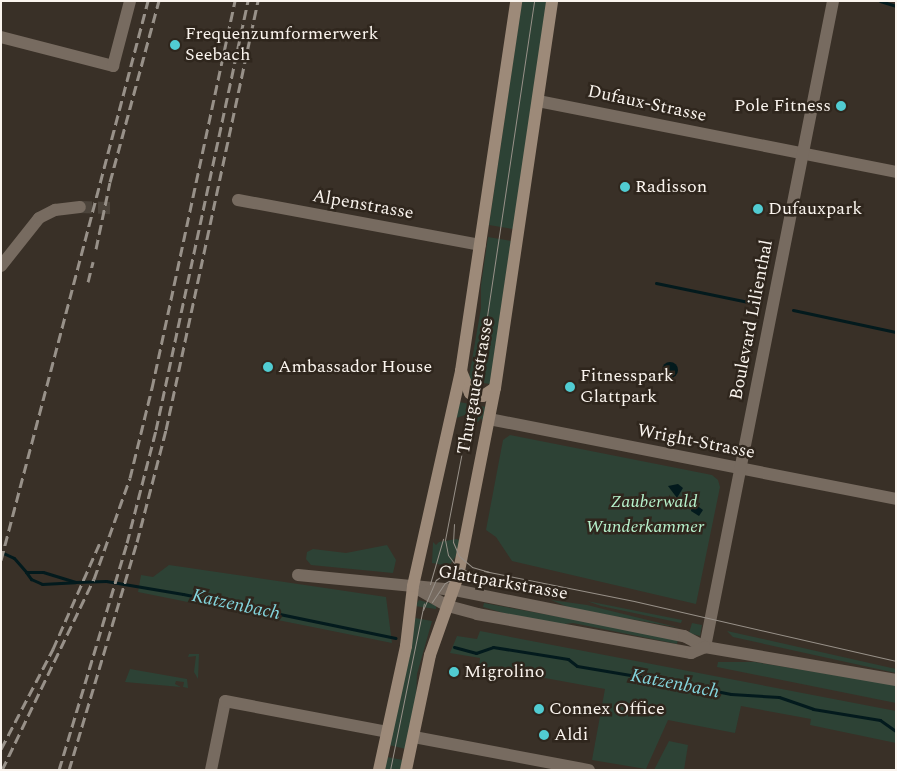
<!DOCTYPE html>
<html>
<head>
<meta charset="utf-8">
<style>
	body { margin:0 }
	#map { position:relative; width:897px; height:771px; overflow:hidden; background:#393027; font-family:Spectral,serif }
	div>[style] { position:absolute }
	.green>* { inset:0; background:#2d4235 }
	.water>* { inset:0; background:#031a1d }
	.round { border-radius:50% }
	.stream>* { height:3px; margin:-1.5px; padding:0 1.5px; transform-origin:1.5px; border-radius:1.5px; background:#031a1d }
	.minor-tunnel>* { height:12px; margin-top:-6px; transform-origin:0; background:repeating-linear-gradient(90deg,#4c443b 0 12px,transparent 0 18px) }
	.minor>* { height:12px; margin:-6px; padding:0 6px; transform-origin:6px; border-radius:6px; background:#776b60 }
	.tertiary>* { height:12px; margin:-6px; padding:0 6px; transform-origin:6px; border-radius:6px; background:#776b60 }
	.secondary>* { height:12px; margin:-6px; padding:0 6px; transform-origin:6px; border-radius:6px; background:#9d8a79 }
	.tram>* { height:1px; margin:-0.5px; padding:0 0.5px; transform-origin:0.5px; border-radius:0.5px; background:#989189 }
	.rail>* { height:3px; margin-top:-1.5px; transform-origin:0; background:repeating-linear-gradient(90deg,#989189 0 10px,transparent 0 15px) }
	.dots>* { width:14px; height:14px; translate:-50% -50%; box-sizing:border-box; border:2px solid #2f261d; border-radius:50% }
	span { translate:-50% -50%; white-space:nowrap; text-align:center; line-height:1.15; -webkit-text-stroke:5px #2f261d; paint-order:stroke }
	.poi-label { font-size:18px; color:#faf4ee }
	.left { translate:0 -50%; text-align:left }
	.right { translate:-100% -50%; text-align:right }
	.street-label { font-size:18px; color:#faf4ee }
	.park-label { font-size:18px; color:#b8f3cd; font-style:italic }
	.water-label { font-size:19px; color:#83d4dc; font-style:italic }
	.frame { position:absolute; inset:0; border:2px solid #faf4ee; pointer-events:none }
</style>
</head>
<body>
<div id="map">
	<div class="green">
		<div style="clip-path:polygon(522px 1px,547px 1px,513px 229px,489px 225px)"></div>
		<div style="clip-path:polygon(488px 237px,511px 241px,490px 384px,470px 381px,469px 377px,481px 308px,481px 285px)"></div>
		<div style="clip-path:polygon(459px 402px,486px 407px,483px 422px,481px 418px,478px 422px,466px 419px,465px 415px,456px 418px)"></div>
		<div style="clip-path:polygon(510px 435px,712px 475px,718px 480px,720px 487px,696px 604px,512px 561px,496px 537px,486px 530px,503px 440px)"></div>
		<div style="clip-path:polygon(456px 539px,460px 540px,456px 556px,449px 566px,432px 563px,433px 542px,436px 545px,439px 542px)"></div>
		<div style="clip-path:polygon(387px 545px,396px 560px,393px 573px,311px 565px,306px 559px,307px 552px,313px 549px,346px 553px)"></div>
		<div style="clip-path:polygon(169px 565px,386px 597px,392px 643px,138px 592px,141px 575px,153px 577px)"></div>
		<div style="clip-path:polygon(419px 600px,436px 605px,436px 609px,415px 606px)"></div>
		<div style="clip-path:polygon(551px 600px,587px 605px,680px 628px,570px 608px)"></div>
		<div style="clip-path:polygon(587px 601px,682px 620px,681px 623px,601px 606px)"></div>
		<div style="clip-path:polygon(484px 603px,555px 616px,678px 639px,677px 644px,573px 623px,556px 625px,510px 615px,483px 607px)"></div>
		<div style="clip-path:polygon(415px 618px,432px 621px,417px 674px,416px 699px,406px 749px,389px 745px)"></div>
		<div style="clip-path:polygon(692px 623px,702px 625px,700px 636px,689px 633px)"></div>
		<div style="clip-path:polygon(480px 631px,896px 711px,896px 743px,810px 725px,811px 719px,741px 706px,735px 733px,668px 720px,646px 769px,592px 760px,605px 689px,479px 666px,480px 658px,450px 653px,457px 636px,477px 639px)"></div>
		<div style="clip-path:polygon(727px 631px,896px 669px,896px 673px,733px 637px)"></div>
		<div style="clip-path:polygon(189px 654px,199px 654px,198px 679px,194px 672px,196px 656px,188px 657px)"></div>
		<div style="clip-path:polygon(718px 662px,755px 662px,896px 685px,896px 703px,717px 667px)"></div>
		<div style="clip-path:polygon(130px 669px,187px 679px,188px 688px,183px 687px,184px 682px,176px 681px,175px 684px,181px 687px,125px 682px)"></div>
		<div style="clip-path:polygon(669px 741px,688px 745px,684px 770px,654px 770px)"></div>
		<div style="clip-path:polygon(387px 757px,403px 760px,400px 770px,384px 770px)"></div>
	</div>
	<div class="water">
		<div class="round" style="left:662px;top:362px;width:16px;height:16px"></div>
		<div style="clip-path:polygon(678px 484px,683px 488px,677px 498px,668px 486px)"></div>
		<div style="clip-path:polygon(692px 502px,703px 510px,699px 516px,691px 511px)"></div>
	</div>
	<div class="stream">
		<div style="left:880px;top:1px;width:17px;rotate:17deg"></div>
		<div style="left:656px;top:283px;width:99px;rotate:11.7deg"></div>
		<div style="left:793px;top:310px;width:105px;rotate:12.1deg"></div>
		<div style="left:1px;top:552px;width:14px;rotate:25deg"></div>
		<div style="left:14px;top:558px;width:18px;rotate:49deg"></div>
		<div style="left:26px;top:572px;width:17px"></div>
		<div style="left:43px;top:572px;width:34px;rotate:17deg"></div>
		<div style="left:75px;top:582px;width:31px;rotate:-2deg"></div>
		<div style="left:106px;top:581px;width:78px;rotate:9.6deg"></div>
		<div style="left:183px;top:594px;width:217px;rotate:11.7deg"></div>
		<div style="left:26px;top:572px;width:9px;rotate:54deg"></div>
		<div style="left:31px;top:579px;width:12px;rotate:24deg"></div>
		<div style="left:42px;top:584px;width:33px;rotate:-3deg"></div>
		<div style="left:454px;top:647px;width:23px;rotate:15deg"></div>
		<div style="left:476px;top:653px;width:18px;rotate:-19deg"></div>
		<div style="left:493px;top:647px;width:76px;rotate:9.1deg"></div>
		<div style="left:568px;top:659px;width:11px;rotate:38deg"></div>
		<div style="left:577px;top:666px;width:72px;rotate:9.6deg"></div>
		<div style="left:648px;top:678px;width:11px;rotate:-5deg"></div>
		<div style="left:659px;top:677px;width:12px;rotate:24deg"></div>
		<div style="left:670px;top:682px;width:62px;rotate:11.1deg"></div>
		<div style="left:731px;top:694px;width:48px;rotate:3.6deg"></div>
		<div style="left:779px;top:697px;width:36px;rotate:19deg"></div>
		<div style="left:813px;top:709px;width:68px;rotate:9.3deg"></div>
		<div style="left:880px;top:720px;width:19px;rotate:35deg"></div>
	</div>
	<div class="minor-tunnel">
		<div style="left:80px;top:207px;width:34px;rotate:2deg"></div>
	</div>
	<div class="minor">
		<div style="left:1px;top:37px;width:116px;rotate:14.5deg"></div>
		<div style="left:113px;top:66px;width:67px;rotate:-75.3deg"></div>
		<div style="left:538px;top:101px;width:365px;rotate:11.2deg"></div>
		<div style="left:238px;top:200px;width:246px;rotate:10.5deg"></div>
		<div style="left:1px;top:266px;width:61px;rotate:-51.6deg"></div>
		<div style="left:39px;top:218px;width:18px;rotate:-27deg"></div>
		<div style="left:55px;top:210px;width:25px;rotate:-7deg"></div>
		<div style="left:489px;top:419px;width:415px;rotate:11.1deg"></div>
		<div style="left:298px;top:575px;width:116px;rotate:5.5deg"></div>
		<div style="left:705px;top:647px;width:659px;rotate:-78.79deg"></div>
		<div style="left:414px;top:737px;width:178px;rotate:10.7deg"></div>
		<div style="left:211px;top:770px;width:70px;rotate:-78.5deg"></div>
		<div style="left:225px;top:701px;width:165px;rotate:10.8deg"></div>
	</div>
	<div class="tertiary">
		<div style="left:413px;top:586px;width:42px;rotate:5.4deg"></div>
		<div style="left:455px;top:590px;width:234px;rotate:11.4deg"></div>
		<div style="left:684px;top:636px;width:24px;rotate:28deg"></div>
		<div style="left:705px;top:647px;width:194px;rotate:9.8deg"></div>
		<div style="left:418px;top:589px;width:34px;rotate:30deg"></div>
		<div style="left:448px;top:606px;width:30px;rotate:15deg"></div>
		<div style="left:477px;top:614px;width:218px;rotate:10.3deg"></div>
		<div style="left:691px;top:653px;width:15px;rotate:-23deg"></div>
	</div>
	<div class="secondary">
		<div style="left:461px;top:371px;width:24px;rotate:68deg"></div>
		<div style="left:470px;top:393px;width:13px;rotate:13deg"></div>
		<div style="left:483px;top:396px;width:14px;rotate:-34deg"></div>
		<div style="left:379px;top:770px;width:127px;rotate:-77.7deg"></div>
		<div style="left:406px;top:646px;width:60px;rotate:-83.3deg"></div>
		<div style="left:413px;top:586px;width:220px;rotate:-77.4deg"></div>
		<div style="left:461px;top:371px;width:374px;rotate:-81.5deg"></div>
		<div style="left:406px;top:770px;width:117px;rotate:-78.2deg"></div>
		<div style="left:430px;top:655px;width:84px;rotate:-70.5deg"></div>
		<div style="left:458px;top:576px;width:192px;rotate:-78.9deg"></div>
		<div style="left:495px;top:388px;width:391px;rotate:-81.6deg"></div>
	</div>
	<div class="tram">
		<div style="left:454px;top:524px;width:18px;rotate:93deg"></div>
		<div style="left:453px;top:542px;width:15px;rotate:67deg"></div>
		<div style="left:459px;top:556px;width:17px;rotate:40deg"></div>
		<div style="left:472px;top:567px;width:18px;rotate:16deg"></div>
		<div style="left:484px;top:571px;width:153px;rotate:11.3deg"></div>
		<div style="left:634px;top:601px;width:269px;rotate:12.9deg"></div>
		<div style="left:492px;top:580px;width:37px;rotate:-160deg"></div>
		<div style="left:457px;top:567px;width:15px;rotate:-127deg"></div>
		<div style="left:448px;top:555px;width:15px;rotate:-101deg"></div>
		<div style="left:445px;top:540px;width:201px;rotate:-79.1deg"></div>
		<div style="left:483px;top:343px;width:346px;rotate:-81.5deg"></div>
		<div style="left:430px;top:584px;width:47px;rotate:-73.9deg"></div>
		<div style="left:432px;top:602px;width:23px;rotate:-56deg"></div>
		<div style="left:445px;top:583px;width:15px;rotate:-28deg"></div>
		<div style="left:458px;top:576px;width:12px"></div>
		<div style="left:423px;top:610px;width:33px;rotate:-67deg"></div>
		<div style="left:436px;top:580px;width:15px;rotate:-37deg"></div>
		<div style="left:448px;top:571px;width:14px;rotate:-12deg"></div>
		<div style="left:390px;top:770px;width:170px;rotate:-78.5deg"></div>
	</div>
	<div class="rail">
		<div style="left:96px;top:249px;width:68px;rotate:-78.2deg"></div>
		<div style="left:110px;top:182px;width:188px;rotate:-74.9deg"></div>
		<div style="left:88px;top:282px;width:21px;rotate:-76deg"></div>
		<div style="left:1px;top:560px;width:578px;rotate:-75.27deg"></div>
		<div style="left:1px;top:749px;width:113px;rotate:-62.5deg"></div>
		<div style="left:53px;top:649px;width:119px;rotate:-66.2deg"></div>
		<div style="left:2px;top:770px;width:212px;rotate:-64.3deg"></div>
		<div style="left:94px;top:579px;width:107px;rotate:-70.4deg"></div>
		<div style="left:130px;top:478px;width:93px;rotate:-76.3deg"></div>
		<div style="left:152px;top:388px;width:396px;rotate:-77.9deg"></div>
		<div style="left:59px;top:770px;width:237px;rotate:-73.3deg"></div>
		<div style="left:127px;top:543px;width:117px;rotate:-75.6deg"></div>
		<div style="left:156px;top:430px;width:439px;rotate:-77.9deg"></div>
		<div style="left:69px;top:770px;width:238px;rotate:-73.4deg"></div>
		<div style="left:137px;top:542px;width:116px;rotate:-75.5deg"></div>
		<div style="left:166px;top:430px;width:439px;rotate:-77.9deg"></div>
	</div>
	<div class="dots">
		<div style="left:175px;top:45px;background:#51ccd2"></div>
		<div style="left:841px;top:106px;background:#51ccd2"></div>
		<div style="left:625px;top:187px;background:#51ccd2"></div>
		<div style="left:758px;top:209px;background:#51ccd2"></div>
		<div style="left:268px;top:367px;background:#51ccd2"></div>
		<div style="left:570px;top:387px;background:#51ccd2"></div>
		<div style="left:454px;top:672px;background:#51ccd2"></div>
		<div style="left:539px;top:709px;background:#51ccd2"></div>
		<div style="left:544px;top:735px;background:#51ccd2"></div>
	</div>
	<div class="poi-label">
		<span class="left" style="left:185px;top:45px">Frequenzumformerwerk<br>Seebach</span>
		<span class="right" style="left:831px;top:106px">Pole Fitness</span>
		<span class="left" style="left:635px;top:187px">Radisson</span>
		<span class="left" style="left:768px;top:209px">Dufauxpark</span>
		<span class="left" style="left:278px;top:367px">Ambassador House</span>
		<span class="left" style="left:580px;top:387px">Fitnesspark<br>Glattpark</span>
		<span class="left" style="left:464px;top:672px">Migrolino</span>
		<span class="left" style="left:549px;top:709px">Connex Office</span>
		<span class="left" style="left:554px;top:735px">Aldi</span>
	</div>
	<div class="street-label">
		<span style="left:647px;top:104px;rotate:12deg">Dufaux-Strasse</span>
		<span style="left:363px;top:205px;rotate:10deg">Alpenstrasse</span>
		<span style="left:752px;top:320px;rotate:-79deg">Boulevard Lilienthal</span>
		<span style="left:476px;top:386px;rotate:-80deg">Thurgauerstrasse</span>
		<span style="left:696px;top:442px;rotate:11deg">Wright-Strasse</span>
		<span style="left:503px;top:583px;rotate:10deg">Glattparkstrasse</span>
	</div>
	<div class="park-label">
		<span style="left:654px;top:502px">Zauberwald</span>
		<span style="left:645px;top:527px">Wunderkammer</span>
	</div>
	<div class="water-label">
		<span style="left:236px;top:605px;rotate:12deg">Katzenbach</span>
		<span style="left:675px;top:684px;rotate:11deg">Katzenbach</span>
	</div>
	<div class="frame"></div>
</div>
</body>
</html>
